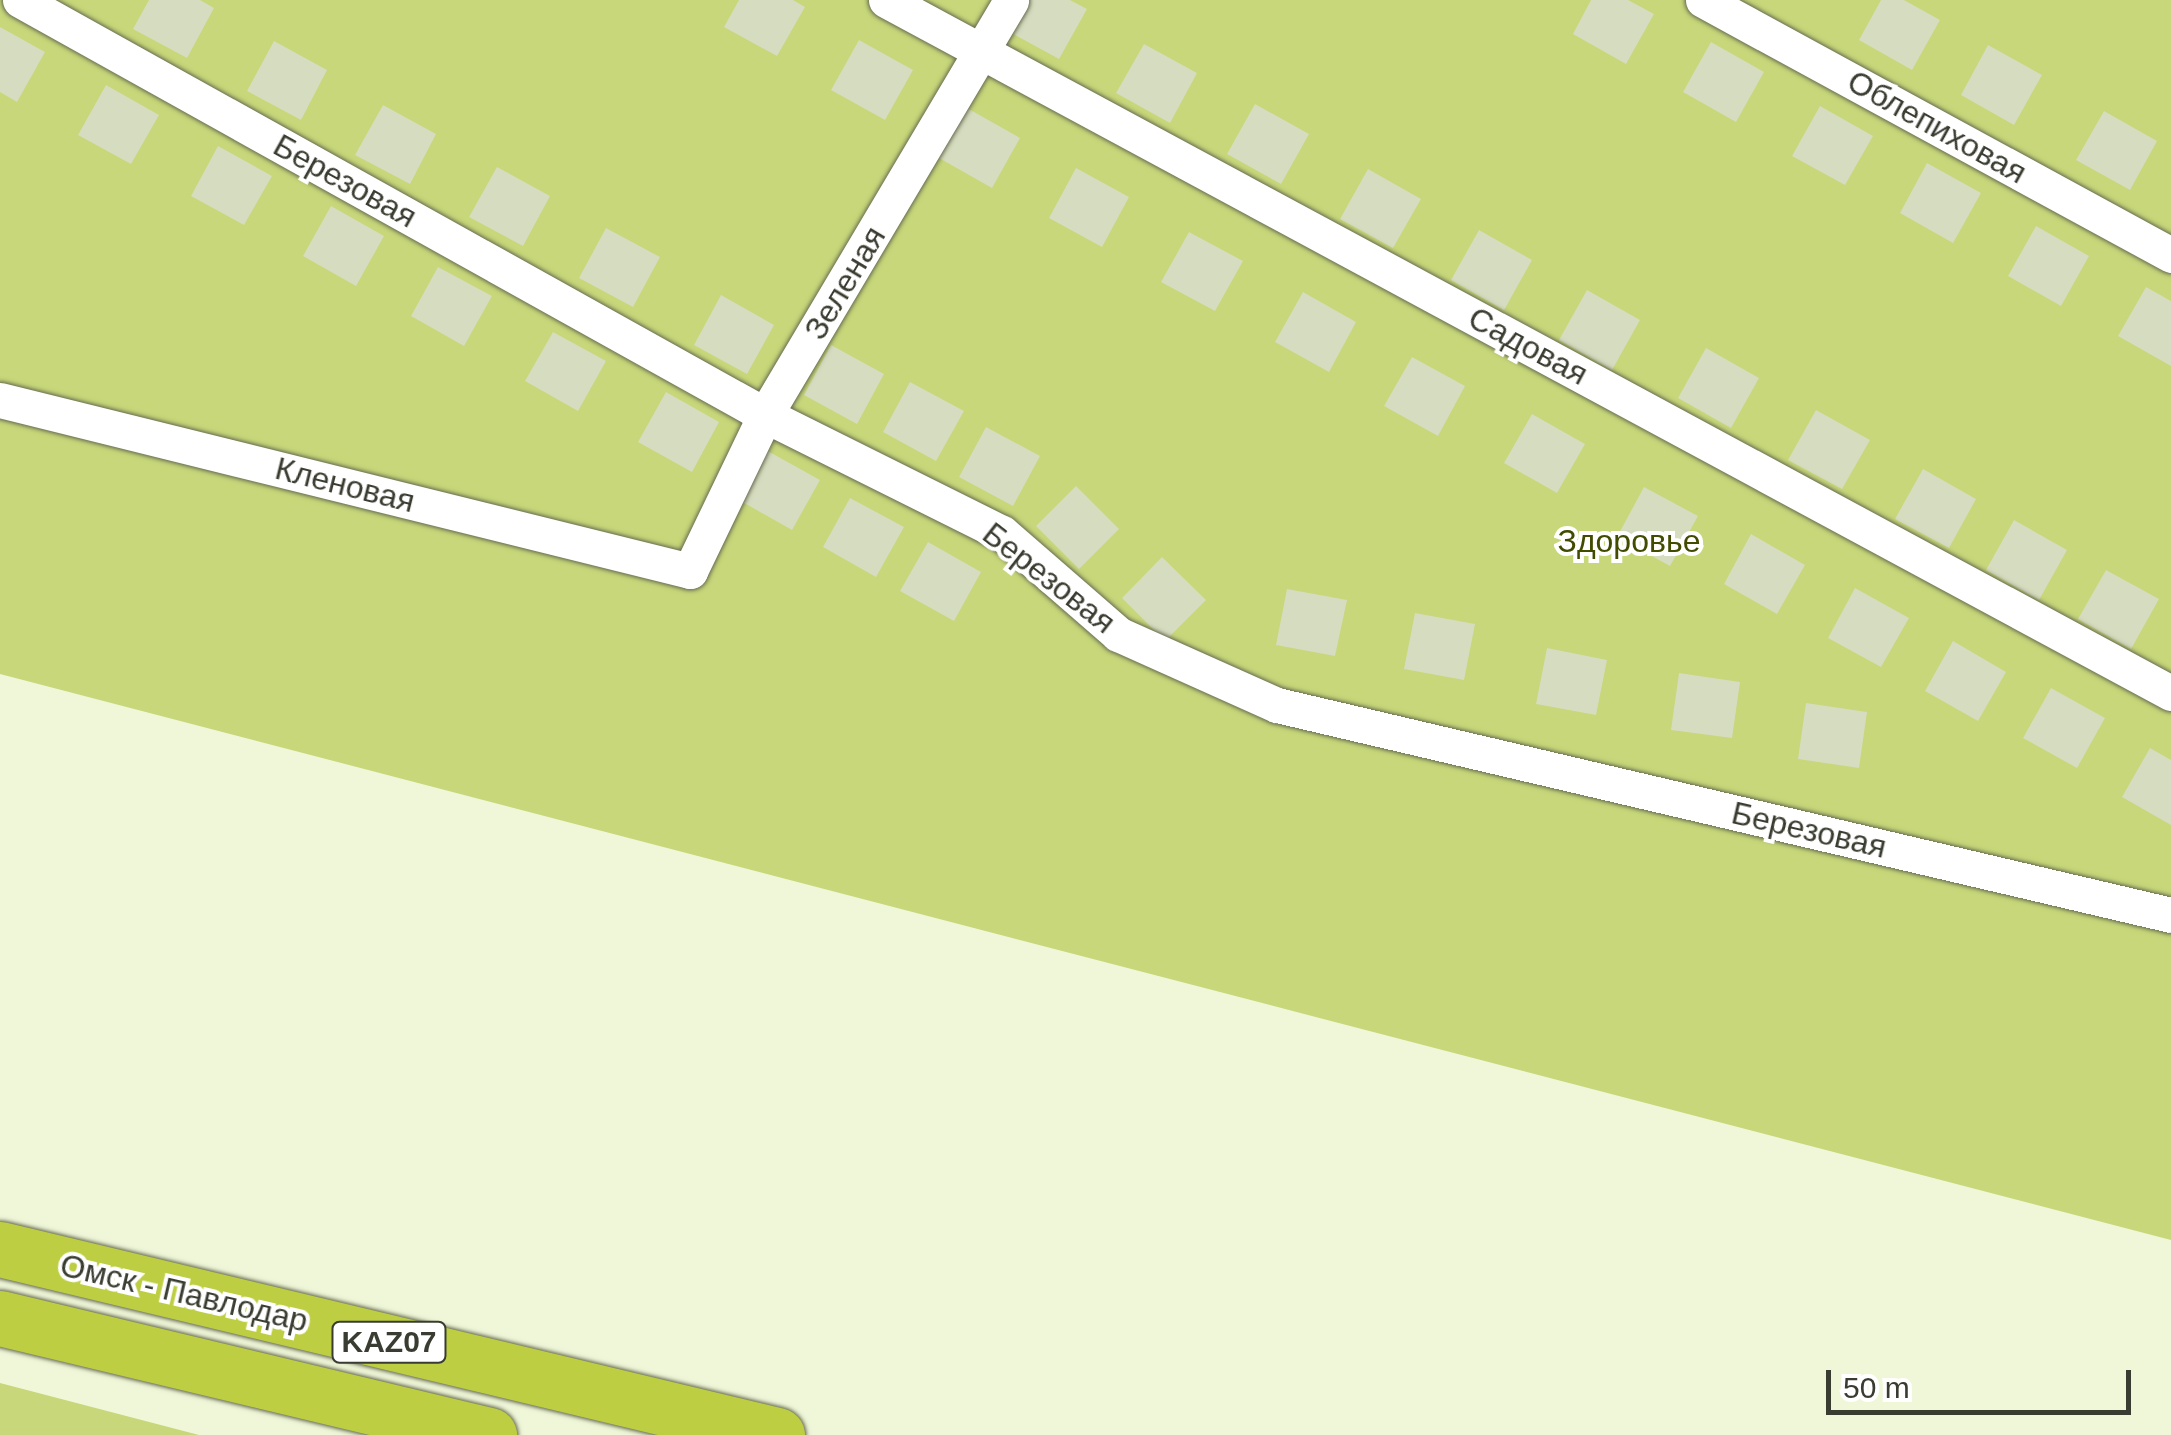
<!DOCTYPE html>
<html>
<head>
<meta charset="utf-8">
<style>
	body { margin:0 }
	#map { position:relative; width:2171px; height:1435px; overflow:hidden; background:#f0f7d9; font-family:Arial,sans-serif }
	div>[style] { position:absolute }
	.green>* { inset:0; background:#c7d779 }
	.building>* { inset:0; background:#d6dcbf }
	.roads { filter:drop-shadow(0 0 2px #666b51) drop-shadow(0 0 2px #666b51) }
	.minor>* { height:35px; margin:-17.5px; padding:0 17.5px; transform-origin:17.5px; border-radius:17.5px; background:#fff }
	.trunk>* { height:55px; margin:-27.5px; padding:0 27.5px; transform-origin:27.5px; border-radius:27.5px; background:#bece42 }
	span { translate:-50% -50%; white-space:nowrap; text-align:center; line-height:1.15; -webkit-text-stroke:8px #fff; paint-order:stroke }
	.shield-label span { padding:2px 8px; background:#fff; border:2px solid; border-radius:8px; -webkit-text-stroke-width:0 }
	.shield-label { font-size:30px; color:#393c30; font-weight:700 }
	.street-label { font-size:32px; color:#393c30 }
	.park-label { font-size:32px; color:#424b00 }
	.scale { position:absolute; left:1826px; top:1370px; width:305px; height:45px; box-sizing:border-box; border:5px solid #393c30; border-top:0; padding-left:12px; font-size:30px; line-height:35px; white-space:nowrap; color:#393c30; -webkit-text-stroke:8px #fff; paint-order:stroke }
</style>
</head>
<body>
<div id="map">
	<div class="green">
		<div style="clip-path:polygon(0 0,2171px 0,2171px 1240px,0 674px)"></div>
		<div style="clip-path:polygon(0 1383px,199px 1435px,0 1435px)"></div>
	</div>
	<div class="building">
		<div style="clip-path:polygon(149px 0,200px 0,214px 8px,187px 58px,133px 29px)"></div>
		<div style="clip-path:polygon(739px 0,793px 0,805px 7px,777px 56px,724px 27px)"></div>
		<div style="clip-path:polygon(1022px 0,1070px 0,1087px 9px,1059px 59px,1006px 30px)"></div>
		<div style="clip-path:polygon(1591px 0,1628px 0,1654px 14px,1626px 64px,1573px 34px)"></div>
		<div style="clip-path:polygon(1881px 0,1904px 0,1940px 20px,1912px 70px,1859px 40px)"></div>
		<div style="clip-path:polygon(0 27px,45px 52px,17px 102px,0 92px)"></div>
		<div style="clip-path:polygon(859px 40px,913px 70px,885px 120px,831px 90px)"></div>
		<div style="clip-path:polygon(274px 41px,327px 70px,301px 120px,247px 91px)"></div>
		<div style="clip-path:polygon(1711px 42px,1764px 72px,1736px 122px,1683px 92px)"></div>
		<div style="clip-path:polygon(1144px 44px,1197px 73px,1170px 123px,1116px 93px)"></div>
		<div style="clip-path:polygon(1988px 45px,2042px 75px,2014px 125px,1961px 95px)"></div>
		<div style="clip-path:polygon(106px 85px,159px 115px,131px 164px,78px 135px)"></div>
		<div style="clip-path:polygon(1255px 104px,1309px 134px,1281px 184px,1227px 154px)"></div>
		<div style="clip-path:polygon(383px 105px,436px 134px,410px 184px,355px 155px)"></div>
		<div style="clip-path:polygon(1820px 106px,1873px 136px,1845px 185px,1792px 156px)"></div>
		<div style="clip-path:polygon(967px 108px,1020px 138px,992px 188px,939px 158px)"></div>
		<div style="clip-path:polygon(2104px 111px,2157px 141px,2130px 190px,2076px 160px)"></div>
		<div style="clip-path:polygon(218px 146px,272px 176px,244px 225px,191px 196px)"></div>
		<div style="clip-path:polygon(1927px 163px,1981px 193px,1953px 243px,1900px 213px)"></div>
		<div style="clip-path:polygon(497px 167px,550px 196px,523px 246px,469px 217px)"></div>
		<div style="clip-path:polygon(1076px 168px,1129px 197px,1102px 247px,1049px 218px)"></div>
		<div style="clip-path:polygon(1368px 169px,1421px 199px,1393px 248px,1340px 219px)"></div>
		<div style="clip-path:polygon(331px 206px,384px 236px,356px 286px,303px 256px)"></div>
		<div style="clip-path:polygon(2036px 226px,2089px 256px,2061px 306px,2008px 276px)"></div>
		<div style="clip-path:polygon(606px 228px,660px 257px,633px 307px,579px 278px)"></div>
		<div style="clip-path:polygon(1479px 230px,1532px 260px,1504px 310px,1451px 280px)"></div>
		<div style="clip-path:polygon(1189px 232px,1243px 261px,1215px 311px,1161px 282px)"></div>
		<div style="clip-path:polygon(438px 267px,492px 296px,464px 346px,411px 316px)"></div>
		<div style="clip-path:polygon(2146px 287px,2171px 301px,2171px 366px,2118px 336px)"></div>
		<div style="clip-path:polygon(1587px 290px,1640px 320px,1612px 370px,1559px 340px)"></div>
		<div style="clip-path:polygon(1303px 292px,1356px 322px,1329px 372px,1275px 342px)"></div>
		<div style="clip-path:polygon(721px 295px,774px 325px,747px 374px,694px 345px)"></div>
		<div style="clip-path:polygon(553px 332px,606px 361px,578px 411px,525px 381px)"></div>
		<div style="clip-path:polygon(831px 345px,884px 374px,857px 424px,804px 395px)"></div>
		<div style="clip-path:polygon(1706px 348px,1759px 378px,1731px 428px,1678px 398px)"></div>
		<div style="clip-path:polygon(1412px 357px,1465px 386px,1438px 436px,1384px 406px)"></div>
		<div style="clip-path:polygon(910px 382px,964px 411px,936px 461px,883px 432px)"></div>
		<div style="clip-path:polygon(666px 392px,719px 422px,692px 472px,638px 442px)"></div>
		<div style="clip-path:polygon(1816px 410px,1870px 440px,1842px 489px,1788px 460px)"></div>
		<div style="clip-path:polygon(1532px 414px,1585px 444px,1557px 493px,1504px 463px)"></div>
		<div style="clip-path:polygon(986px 427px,1040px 456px,1013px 506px,959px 477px)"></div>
		<div style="clip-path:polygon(766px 450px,820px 480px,792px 530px,739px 500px)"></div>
		<div style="clip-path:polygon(1923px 469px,1976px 499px,1949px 548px,1895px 519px)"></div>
		<div style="clip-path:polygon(1076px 486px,1119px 529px,1079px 569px,1036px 526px)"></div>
		<div style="clip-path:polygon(1644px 487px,1698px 516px,1670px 566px,1617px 537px)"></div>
		<div style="clip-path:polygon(850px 498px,904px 527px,876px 577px,823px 547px)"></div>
		<div style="clip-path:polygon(2014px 520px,2067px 550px,2039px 600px,1986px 570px)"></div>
		<div style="clip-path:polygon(1751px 534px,1805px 565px,1777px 614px,1724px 584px)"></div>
		<div style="clip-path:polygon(928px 542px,981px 572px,954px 621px,900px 591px)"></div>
		<div style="clip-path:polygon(1162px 557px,1206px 600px,1165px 641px,1122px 598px)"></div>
		<div style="clip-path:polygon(2106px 570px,2159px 599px,2131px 649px,2078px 619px)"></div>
		<div style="clip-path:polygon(1855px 588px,1909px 618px,1881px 667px,1828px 638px)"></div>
		<div style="clip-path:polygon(1287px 589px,1347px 600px,1335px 656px,1276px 645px)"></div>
		<div style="clip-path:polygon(1415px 613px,1475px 624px,1464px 680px,1404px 669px)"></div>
		<div style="clip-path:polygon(1953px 641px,2006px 672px,1978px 721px,1925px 691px)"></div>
		<div style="clip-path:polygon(1547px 648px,1607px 660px,1596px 715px,1536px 704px)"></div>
		<div style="clip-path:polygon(1679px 673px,1740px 682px,1732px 738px,1671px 730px)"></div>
		<div style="clip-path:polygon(2051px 688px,2105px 718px,2077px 768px,2023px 738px)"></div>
		<div style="clip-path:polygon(1806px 703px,1867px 712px,1859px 768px,1798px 759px)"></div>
		<div style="clip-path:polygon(2150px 748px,2171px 760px,2171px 825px,2122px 797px)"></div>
	</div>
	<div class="roads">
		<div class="minor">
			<div style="left:20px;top:0;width:853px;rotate:29.12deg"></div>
			<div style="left:765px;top:415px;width:265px;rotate:26.5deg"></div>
			<div style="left:1002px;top:533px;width:154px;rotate:41deg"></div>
			<div style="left:1118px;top:634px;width:174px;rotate:24.1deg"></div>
			<div style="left:1277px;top:705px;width:918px;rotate:13.22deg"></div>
			<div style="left:886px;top:0;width:1460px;rotate:28.34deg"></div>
			<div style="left:1703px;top:0;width:533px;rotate:28.58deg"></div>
			<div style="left:0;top:400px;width:711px;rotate:13.92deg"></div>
			<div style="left:690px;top:571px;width:173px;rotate:-64.3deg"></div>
			<div style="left:765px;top:415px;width:482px;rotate:-59.3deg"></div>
		</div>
		<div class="trunk">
			<div style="left:0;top:1249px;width:799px;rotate:13.46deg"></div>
			<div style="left:0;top:1318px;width:503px;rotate:13.46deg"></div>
		</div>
	</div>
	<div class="shield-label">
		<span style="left:389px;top:1342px">KAZ07</span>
	</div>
	<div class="street-label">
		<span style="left:1937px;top:127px;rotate:29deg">Облепиховая</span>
		<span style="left:345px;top:181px;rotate:29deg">Березовая</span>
		<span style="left:845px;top:283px;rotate:-59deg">Зеленая</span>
		<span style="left:1528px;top:346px;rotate:28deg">Садовая</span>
		<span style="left:345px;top:485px;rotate:14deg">Кленовая</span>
		<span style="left:1049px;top:578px;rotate:38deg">Березовая</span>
		<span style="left:1809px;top:830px;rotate:13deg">Березовая</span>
		<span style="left:184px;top:1293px;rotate:13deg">Омск - Павлодар</span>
	</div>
	<div class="park-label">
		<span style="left:1629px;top:541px">Здоровье</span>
	</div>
	<div class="scale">50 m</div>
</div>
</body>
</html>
